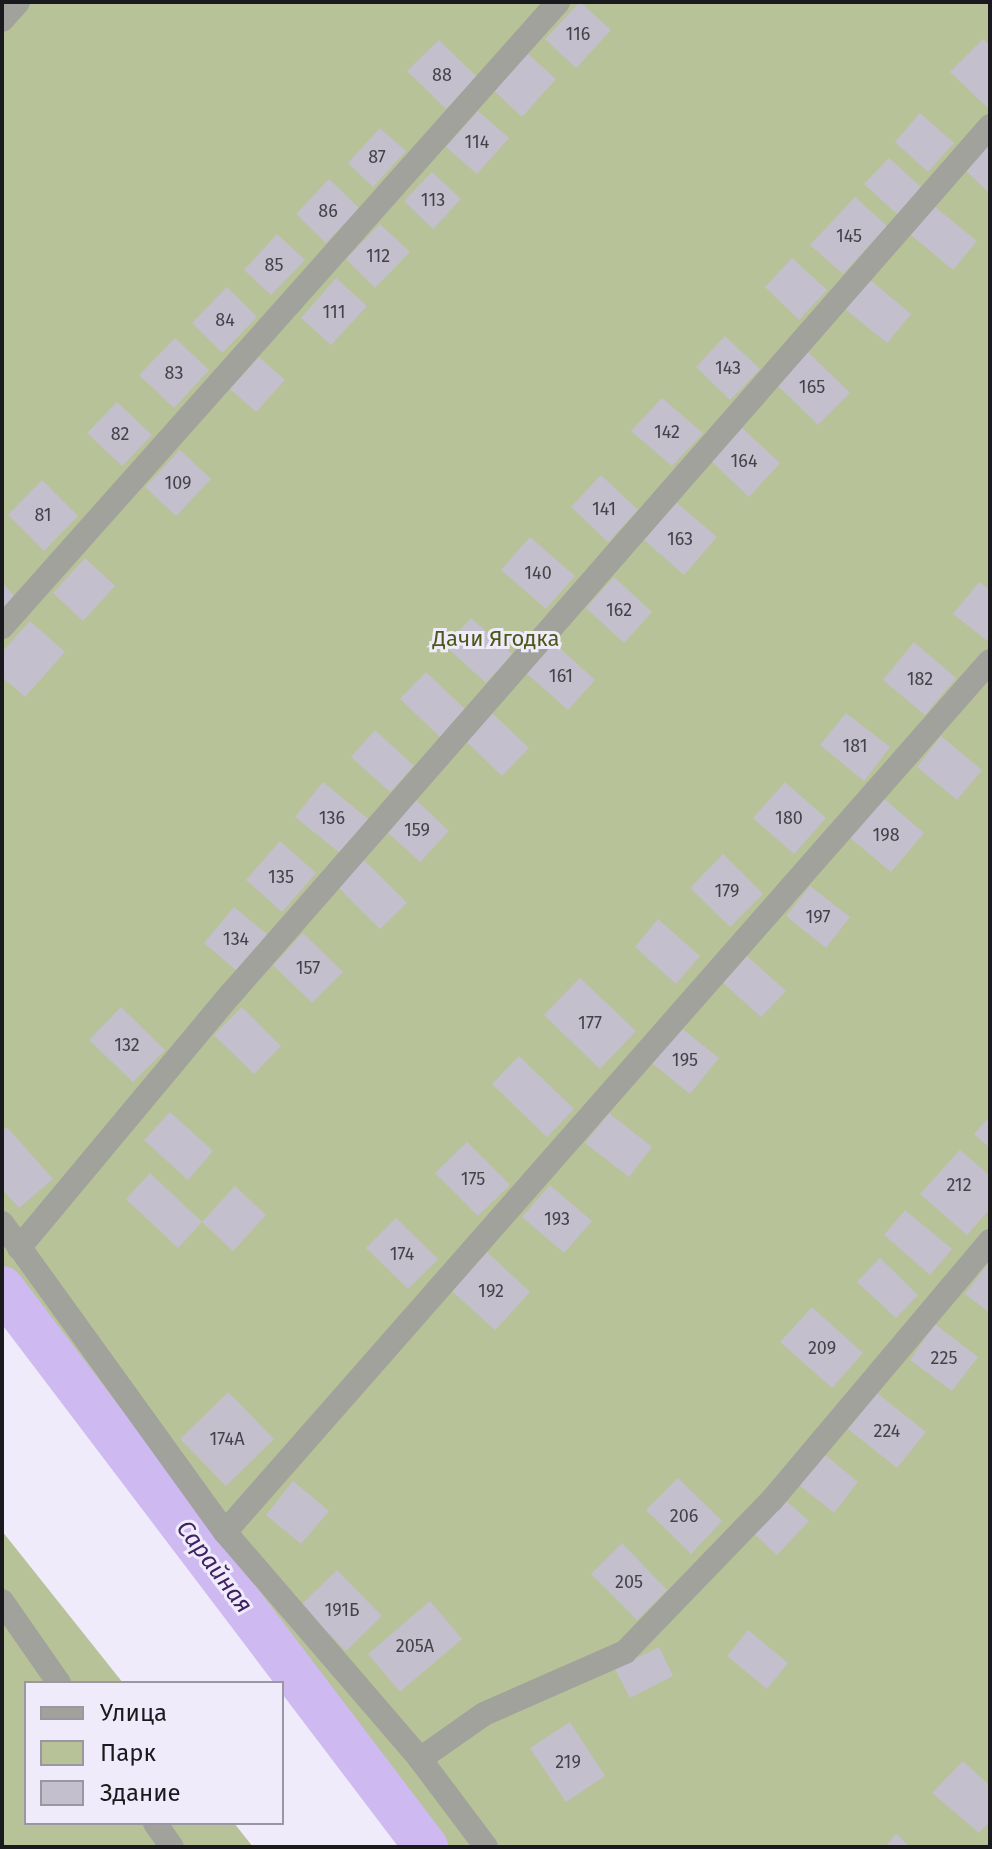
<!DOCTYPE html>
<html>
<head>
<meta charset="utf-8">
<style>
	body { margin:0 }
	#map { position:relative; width:992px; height:1849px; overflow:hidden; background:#f0ebfa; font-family:"Fira Sans",sans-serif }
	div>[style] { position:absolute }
	.green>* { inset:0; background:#b7c298 }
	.canal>* { height:44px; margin:-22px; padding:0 22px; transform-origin:22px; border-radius:22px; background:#ceb9f1 }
	.building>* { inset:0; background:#c4bfcd }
	.minor>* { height:24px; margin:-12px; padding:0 12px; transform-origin:12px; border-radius:12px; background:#a0a29b }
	span { translate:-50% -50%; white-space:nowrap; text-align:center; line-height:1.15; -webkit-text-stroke:6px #f0ebfa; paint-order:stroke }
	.number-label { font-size:18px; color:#44424a }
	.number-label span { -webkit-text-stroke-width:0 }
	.park-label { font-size:22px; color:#4c5818 }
	.water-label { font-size:24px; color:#3f2162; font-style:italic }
	.frame { position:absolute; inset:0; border:4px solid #1a191e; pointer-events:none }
	.legend { position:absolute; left:24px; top:1681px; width:260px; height:144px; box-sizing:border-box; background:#f0ebfa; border:2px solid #9a97a2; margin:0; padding:10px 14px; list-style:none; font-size:24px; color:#1a191e }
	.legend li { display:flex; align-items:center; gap:16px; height:40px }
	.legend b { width:40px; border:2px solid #9a97a2 }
</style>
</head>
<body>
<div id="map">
	<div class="green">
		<div style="clip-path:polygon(2px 2px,990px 2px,990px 1847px,429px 1847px,2px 1276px)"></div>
		<div style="clip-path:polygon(2px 1531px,123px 1683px,26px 1683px,26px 1823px,234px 1823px,253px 1847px,2px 1847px)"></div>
	</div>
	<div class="canal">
		<div style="left:2px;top:1288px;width:702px;rotate:52.82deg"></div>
	</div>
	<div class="building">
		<div style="clip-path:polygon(580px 2px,611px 30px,576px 68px,545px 39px)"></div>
		<div style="clip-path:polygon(983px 39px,990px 46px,990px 110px,950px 72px)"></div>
		<div style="clip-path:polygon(439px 40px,478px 78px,446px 109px,407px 71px)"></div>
		<div style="clip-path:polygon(527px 53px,556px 79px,522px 117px,493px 90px)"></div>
		<div style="clip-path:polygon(478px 111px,509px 138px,477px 174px,446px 147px)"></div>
		<div style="clip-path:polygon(920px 113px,954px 143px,928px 172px,895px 142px)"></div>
		<div style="clip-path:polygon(380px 128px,406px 151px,373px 187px,348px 163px)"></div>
		<div style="clip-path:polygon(990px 143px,990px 194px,965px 170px)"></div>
		<div style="clip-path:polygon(889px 158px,923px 189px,898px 215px,864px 184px)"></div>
		<div style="clip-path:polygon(432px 172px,461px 199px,433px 229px,404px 201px)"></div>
		<div style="clip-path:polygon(329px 179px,359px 208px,326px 243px,296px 214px)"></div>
		<div style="clip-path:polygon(855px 197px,887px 226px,843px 274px,810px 245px)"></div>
		<div style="clip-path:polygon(934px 206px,977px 241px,953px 270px,911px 235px)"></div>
		<div style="clip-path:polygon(380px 224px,410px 252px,375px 288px,346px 259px)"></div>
		<div style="clip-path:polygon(277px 234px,305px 260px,271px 295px,244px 270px)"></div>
		<div style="clip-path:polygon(792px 258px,827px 290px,799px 320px,765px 287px)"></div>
		<div style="clip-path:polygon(336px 278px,367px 306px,331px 345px,301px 318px)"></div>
		<div style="clip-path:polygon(869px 279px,911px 314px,887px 343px,845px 309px)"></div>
		<div style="clip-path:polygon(227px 287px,257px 317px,222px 353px,192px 323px)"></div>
		<div style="clip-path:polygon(725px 336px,760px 369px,730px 400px,696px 367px)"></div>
		<div style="clip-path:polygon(175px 338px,209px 370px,174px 408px,139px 375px)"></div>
		<div style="clip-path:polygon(806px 350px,850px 393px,818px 425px,774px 382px)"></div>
		<div style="clip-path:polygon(259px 357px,285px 380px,256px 412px,230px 389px)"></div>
		<div style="clip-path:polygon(662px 398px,703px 433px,672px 466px,631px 431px)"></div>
		<div style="clip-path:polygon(117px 402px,152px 435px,122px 466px,87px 433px)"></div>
		<div style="clip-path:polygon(740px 426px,780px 463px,749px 497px,709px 459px)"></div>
		<div style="clip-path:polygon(180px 450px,211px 479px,176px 516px,145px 487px)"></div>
		<div style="clip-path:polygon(601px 475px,638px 510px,608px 542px,571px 507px)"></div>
		<div style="clip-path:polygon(42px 480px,78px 516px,44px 551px,8px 515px)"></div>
		<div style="clip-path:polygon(676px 502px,717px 537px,684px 575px,644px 540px)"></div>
		<div style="clip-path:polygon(530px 537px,575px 576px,546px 609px,501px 570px)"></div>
		<div style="clip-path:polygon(85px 558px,115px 586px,83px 621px,53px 593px)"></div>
		<div style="clip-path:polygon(614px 577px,652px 612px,624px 643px,586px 608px)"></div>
		<div style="clip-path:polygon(2px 582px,15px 597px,2px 608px)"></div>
		<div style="clip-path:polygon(979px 582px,990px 590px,990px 643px,953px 614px)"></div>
		<div style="clip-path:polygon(471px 618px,512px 654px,486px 683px,445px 646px)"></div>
		<div style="clip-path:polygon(30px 621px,65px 652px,25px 697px,2px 677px,2px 652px)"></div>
		<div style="clip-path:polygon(553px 642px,595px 680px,568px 710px,526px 673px)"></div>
		<div style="clip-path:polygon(914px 642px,956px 678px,925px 715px,883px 680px)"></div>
		<div style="clip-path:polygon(426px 672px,466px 710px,440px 737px,400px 699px)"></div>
		<div style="clip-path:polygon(490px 711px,529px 748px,502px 776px,463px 738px)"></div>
		<div style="clip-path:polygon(846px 713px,890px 747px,864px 781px,820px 745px)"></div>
		<div style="clip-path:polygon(375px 730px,414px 766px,390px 792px,351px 757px)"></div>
		<div style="clip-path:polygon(941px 736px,982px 770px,957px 800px,917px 767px)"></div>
		<div style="clip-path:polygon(323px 782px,368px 819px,340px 853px,295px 817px)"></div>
		<div style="clip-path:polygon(785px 782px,826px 818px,794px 854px,753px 818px)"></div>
		<div style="clip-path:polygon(882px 797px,924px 833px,891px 872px,848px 836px)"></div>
		<div style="clip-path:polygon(414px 798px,449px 831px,420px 862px,385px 830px)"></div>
		<div style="clip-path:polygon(280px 841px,316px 873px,282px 912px,246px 880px)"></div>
		<div style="clip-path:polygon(723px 854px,763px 894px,730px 927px,690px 888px)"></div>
		<div style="clip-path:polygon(364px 860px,407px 903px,380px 929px,337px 886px)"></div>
		<div style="clip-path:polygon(810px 886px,850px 917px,826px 948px,786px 916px)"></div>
		<div style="clip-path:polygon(234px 907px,268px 935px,237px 971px,204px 943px)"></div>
		<div style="clip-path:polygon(658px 919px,700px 956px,676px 984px,635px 947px)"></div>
		<div style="clip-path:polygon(303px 933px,343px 972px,312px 1003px,273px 965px)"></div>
		<div style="clip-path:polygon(746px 955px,786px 991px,761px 1017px,722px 982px)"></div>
		<div style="clip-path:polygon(580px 978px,636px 1031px,600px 1069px,544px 1015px)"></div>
		<div style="clip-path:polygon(121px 1007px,165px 1050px,133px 1082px,89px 1040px)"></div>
		<div style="clip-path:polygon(242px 1007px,281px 1046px,254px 1074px,214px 1035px)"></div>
		<div style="clip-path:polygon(680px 1027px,719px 1058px,690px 1094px,652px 1063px)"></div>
		<div style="clip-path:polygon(519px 1056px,574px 1109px,547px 1137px,492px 1084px)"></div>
		<div style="clip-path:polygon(170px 1112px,213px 1151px,188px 1180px,144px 1140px)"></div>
		<div style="clip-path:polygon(609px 1113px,652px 1147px,629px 1177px,585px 1143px)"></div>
		<div style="clip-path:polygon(990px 1116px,990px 1148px,974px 1134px)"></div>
		<div style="clip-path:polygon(7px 1127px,53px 1179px,19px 1208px,2px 1189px,2px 1131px)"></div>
		<div style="clip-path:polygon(467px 1142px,510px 1185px,478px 1216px,435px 1173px)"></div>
		<div style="clip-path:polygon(960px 1150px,990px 1176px,990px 1209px,967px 1235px,920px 1194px)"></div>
		<div style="clip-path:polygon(150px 1173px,202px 1222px,178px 1248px,126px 1199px)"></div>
		<div style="clip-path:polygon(550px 1185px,592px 1221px,564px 1253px,522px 1217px)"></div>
		<div style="clip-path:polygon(235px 1186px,266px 1215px,233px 1251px,202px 1222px)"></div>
		<div style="clip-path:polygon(905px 1210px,952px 1249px,930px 1275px,884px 1235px)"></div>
		<div style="clip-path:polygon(396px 1218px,438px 1259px,408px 1289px,366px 1248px)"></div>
		<div style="clip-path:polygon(487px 1252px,530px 1292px,495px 1330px,452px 1291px)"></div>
		<div style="clip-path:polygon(880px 1258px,918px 1295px,896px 1318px,857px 1282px)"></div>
		<div style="clip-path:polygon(987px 1265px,990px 1268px,990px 1313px,965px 1294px)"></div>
		<div style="clip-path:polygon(812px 1307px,863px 1353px,832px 1388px,780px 1342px)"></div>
		<div style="clip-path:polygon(935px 1324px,978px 1357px,952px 1391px,910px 1360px)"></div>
		<div style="clip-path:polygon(228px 1392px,274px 1439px,226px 1486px,180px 1439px)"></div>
		<div style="clip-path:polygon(877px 1393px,926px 1432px,897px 1468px,848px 1429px)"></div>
		<div style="clip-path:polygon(824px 1454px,858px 1482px,834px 1513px,799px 1485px)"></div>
		<div style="clip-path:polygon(678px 1478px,722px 1521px,691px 1554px,646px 1510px)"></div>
		<div style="clip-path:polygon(293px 1481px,329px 1511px,301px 1544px,266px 1515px)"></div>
		<div style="clip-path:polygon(783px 1498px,809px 1521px,777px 1555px,752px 1532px)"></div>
		<div style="clip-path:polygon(622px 1543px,667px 1590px,637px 1620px,591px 1574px)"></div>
		<div style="clip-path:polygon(337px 1570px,382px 1616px,346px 1651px,301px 1605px)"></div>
		<div style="clip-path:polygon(430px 1601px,462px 1639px,400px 1692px,368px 1654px)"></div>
		<div style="clip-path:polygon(748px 1630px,788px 1663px,767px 1689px,727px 1656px)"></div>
		<div style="clip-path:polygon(659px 1647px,673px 1676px,630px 1698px,615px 1669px)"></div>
		<div style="clip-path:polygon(570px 1722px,605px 1776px,566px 1802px,530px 1748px)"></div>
		<div style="clip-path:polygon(963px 1761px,990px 1786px,990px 1821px,979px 1833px,932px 1793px)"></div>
		<div style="clip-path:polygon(896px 1834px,910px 1847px,885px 1847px)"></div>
	</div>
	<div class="minor">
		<div style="left:2px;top:20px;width:24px;rotate:-48deg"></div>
		<div style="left:2px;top:627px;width:837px;rotate:-48.34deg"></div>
		<div style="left:2px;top:1223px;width:381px;rotate:54.2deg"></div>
		<div style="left:225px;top:1532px;width:299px;rotate:49.3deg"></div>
		<div style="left:420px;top:1759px;width:110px;rotate:53.1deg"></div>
		<div style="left:19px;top:1248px;width:331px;rotate:-50.2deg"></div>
		<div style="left:231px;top:994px;width:1153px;rotate:-48.83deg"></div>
		<div style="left:225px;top:1532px;width:1159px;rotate:-48.71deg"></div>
		<div style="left:2px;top:1601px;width:100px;rotate:55.2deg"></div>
		<div style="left:420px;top:1759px;width:78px;rotate:-35.1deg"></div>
		<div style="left:484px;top:1714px;width:154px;rotate:-23.7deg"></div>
		<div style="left:625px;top:1652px;width:211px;rotate:-46deg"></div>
		<div style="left:772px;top:1500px;width:339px;rotate:-49.9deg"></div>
		<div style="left:155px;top:1823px;width:29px;rotate:55deg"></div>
	</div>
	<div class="number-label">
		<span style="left:578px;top:34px">116</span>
		<span style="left:442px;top:75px">88</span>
		<span style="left:477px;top:142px">114</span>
		<span style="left:377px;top:157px">87</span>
		<span style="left:433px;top:200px">113</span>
		<span style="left:328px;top:211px">86</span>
		<span style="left:849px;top:236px">145</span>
		<span style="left:378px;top:256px">112</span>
		<span style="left:274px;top:265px">85</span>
		<span style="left:334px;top:312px">111</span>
		<span style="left:225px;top:320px">84</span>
		<span style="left:728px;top:368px">143</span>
		<span style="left:174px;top:373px">83</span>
		<span style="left:812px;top:387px">165</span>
		<span style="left:667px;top:432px">142</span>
		<span style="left:120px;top:434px">82</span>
		<span style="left:744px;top:461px">164</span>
		<span style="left:178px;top:483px">109</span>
		<span style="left:604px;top:509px">141</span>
		<span style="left:43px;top:515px">81</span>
		<span style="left:680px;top:539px">163</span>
		<span style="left:538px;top:573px">140</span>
		<span style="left:619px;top:610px">162</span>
		<span style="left:561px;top:676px">161</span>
		<span style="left:920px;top:679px">182</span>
		<span style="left:855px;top:746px">181</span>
		<span style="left:332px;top:818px">136</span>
		<span style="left:789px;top:818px">180</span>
		<span style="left:417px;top:830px">159</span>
		<span style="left:886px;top:835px">198</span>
		<span style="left:281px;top:877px">135</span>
		<span style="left:727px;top:891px">179</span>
		<span style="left:818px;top:917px">197</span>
		<span style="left:236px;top:939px">134</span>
		<span style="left:308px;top:968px">157</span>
		<span style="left:590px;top:1023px">177</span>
		<span style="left:127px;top:1045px">132</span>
		<span style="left:685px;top:1060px">195</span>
		<span style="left:473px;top:1179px">175</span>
		<span style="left:959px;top:1185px">212</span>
		<span style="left:557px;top:1219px">193</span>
		<span style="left:402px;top:1254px">174</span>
		<span style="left:491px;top:1291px">192</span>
		<span style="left:822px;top:1348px">209</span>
		<span style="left:944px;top:1358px">225</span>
		<span style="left:887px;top:1431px">224</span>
		<span style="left:227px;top:1439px">174А</span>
		<span style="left:684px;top:1516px">206</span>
		<span style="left:629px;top:1582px">205</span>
		<span style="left:342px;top:1610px">191Б</span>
		<span style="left:415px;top:1646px">205А</span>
		<span style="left:568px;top:1762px">219</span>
	</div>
	<div class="park-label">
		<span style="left:496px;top:639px">Дачи Ягодка</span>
	</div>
	<div class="water-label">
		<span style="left:214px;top:1567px;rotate:53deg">Сарайная</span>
	</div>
	<div class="frame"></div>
	<ul class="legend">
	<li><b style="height:10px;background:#a0a29b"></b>Улица</li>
	<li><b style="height:22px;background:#b7c298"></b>Парк</li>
	<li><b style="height:22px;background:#c4bfcd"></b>Здание</li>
	</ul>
</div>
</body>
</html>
